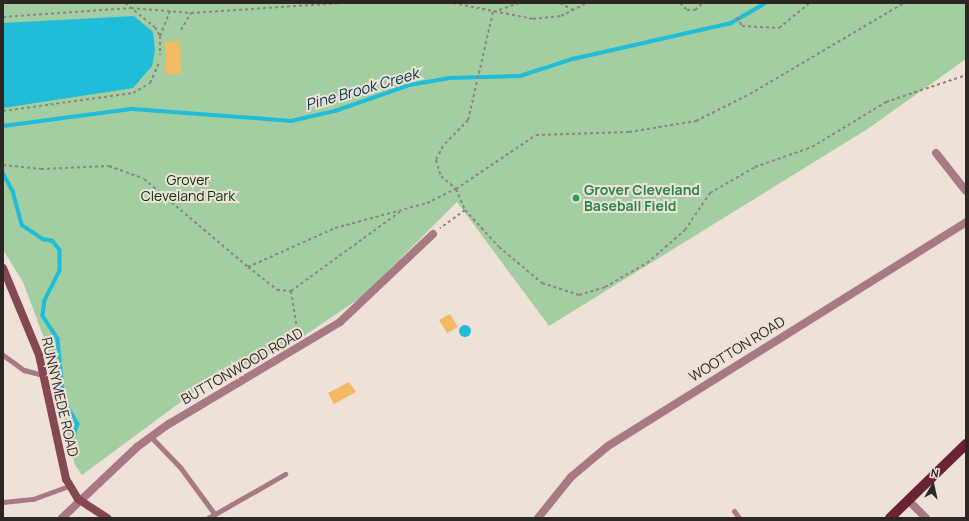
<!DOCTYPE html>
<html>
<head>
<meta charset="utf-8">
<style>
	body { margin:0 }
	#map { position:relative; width:969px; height:521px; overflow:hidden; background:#ede1d8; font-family:Manrope,sans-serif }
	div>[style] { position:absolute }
	.green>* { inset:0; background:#a3cea1 }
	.water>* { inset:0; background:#21bcd7 }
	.round { border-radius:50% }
	.stream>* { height:3.5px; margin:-1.75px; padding:0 1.75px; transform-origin:1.75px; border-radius:1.75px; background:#21bcd7 }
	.building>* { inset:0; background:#f2bb63 }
	.path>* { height:2px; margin-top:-1px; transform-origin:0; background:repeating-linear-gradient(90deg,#8e867f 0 3px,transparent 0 6px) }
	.lane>* { height:5px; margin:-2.5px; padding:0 2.5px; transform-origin:2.5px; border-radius:2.5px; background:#a67a80 }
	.street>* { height:8px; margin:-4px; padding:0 4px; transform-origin:4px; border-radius:4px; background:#a67a80 }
	.secondary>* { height:8px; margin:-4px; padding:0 4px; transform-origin:4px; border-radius:4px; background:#854852 }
	.primary>* { height:10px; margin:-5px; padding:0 5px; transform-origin:5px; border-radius:5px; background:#6b2233 }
	.dots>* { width:11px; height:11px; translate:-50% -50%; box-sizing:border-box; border:2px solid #ede1d8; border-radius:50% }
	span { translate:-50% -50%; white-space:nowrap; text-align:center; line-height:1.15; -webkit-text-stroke:4px #ede1d8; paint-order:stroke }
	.park-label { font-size:14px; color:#023606 }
	.leisure-label { font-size:14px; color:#27864d; font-weight:700 }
	.left { translate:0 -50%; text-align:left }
	.street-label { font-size:14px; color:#2c2724 }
	.water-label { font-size:15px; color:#00404b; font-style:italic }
	.frame { position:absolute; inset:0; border:4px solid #2c2724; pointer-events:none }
	.north { position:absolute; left:913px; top:465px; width:40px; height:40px; -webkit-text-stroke:3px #ede1d8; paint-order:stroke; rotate:9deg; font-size:11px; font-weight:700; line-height:16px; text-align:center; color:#2c2724 }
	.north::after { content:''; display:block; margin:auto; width:14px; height:18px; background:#2c2724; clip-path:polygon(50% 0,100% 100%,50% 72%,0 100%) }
</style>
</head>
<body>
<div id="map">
	<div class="green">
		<div style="clip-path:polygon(3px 3px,966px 3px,966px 59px,869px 128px,549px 326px,457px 202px,363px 296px,298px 340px,205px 384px,82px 475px,75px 465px,47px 346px,23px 282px,3px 250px)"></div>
	</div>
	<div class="water">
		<div style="clip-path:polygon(134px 16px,153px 32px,155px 50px,152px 66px,133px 88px,3px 108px,3px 23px)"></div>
		<div class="round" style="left:459px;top:325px;width:12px;height:12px"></div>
	</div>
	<div class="stream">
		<div style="left:3px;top:126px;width:131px;rotate:-7.5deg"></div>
		<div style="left:133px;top:109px;width:158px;rotate:4.3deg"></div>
		<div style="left:291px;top:121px;width:45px;rotate:-12.8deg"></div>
		<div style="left:335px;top:111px;width:79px;rotate:-19.1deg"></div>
		<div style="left:410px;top:85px;width:40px;rotate:-10deg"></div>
		<div style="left:449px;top:78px;width:71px;rotate:-1.6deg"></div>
		<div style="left:520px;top:76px;width:56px;rotate:-17.8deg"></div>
		<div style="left:573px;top:59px;width:162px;rotate:-12.8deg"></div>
		<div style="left:731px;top:23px;width:39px;rotate:-30deg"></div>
		<div style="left:3px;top:173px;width:21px;rotate:61deg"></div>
		<div style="left:13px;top:191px;width:35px;rotate:75deg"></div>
		<div style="left:22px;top:225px;width:25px;rotate:34deg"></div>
		<div style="left:43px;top:239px;width:10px;rotate:11deg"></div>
		<div style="left:53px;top:241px;width:11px;rotate:52deg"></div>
		<div style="left:60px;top:250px;width:21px;rotate:90deg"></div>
		<div style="left:60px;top:271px;width:34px;rotate:117deg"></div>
		<div style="left:45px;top:301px;width:15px;rotate:98deg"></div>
		<div style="left:43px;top:316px;width:27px;rotate:57deg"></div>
		<div style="left:58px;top:339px;width:61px;rotate:84.4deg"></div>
		<div style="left:64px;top:400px;width:28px;rotate:60deg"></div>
		<div style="left:78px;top:424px;width:19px;rotate:108deg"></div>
	</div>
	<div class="building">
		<div style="clip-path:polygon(180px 41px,181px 74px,166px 74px,165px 42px)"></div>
		<div style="clip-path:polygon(450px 314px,458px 327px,447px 333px,439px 320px)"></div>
		<div style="clip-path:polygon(349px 382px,356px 392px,334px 404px,328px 393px)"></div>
	</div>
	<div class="path">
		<div style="left:125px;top:3px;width:38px;rotate:39deg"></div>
		<div style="left:155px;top:27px;width:10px;rotate:61deg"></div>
		<div style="left:160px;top:36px;width:19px;rotate:90deg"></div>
		<div style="left:453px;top:3px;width:82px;rotate:11.3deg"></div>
		<div style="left:533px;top:19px;width:28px;rotate:-6deg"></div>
		<div style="left:561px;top:16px;width:29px;rotate:-27deg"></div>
		<div style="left:519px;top:3px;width:28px;rotate:161deg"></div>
		<div style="left:493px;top:12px;width:111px;rotate:103deg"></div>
		<div style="left:468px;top:120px;width:36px;rotate:134deg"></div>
		<div style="left:443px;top:146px;width:16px;rotate:117deg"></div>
		<div style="left:436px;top:160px;width:17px;rotate:73deg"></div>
		<div style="left:441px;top:176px;width:20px;rotate:41deg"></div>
		<div style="left:456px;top:189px;width:97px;rotate:-34deg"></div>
		<div style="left:536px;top:135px;width:93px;rotate:-1.8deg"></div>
		<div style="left:629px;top:132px;width:68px;rotate:-9.3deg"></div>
		<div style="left:696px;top:121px;width:60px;rotate:-26.6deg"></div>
		<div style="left:750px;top:94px;width:179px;rotate:-30.6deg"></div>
		<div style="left:560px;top:3px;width:15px;rotate:28deg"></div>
		<div style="left:680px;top:3px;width:10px;rotate:45deg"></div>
		<div style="left:687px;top:10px;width:8px"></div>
		<div style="left:695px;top:10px;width:11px;rotate:-41deg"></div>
		<div style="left:3px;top:17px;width:128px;rotate:-4deg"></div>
		<div style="left:131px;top:8px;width:60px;rotate:4.8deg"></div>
		<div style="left:191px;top:13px;width:152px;rotate:-3.8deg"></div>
		<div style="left:737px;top:17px;width:10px;rotate:61deg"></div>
		<div style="left:742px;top:26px;width:37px;rotate:3deg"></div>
		<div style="left:779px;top:28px;width:40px;rotate:-39deg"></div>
		<div style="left:181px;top:30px;width:20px;rotate:-60deg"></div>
		<div style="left:160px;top:36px;width:27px;rotate:-68deg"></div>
		<div style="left:3px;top:111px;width:131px;rotate:-7.9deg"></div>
		<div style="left:133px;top:93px;width:20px;rotate:-30deg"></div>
		<div style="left:150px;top:83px;width:24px;rotate:-66deg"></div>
		<div style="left:3px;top:165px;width:38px;rotate:6deg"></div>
		<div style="left:41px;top:169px;width:68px;rotate:-2.5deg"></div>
		<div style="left:109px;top:166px;width:37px;rotate:20deg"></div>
		<div style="left:144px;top:179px;width:136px;rotate:40.2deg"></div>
		<div style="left:248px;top:267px;width:95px;rotate:-24.1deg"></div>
		<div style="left:335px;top:228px;width:95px;rotate:-15.2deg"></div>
		<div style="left:427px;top:203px;width:32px;rotate:-26deg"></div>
		<div style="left:456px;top:189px;width:23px;rotate:67deg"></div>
		<div style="left:465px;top:210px;width:31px;rotate:144deg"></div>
		<div style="left:465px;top:210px;width:50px;rotate:47.4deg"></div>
		<div style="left:499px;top:247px;width:56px;rotate:39.9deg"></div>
		<div style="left:542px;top:283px;width:39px;rotate:18deg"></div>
		<div style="left:579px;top:295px;width:27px;rotate:-17deg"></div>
		<div style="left:605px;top:287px;width:48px;rotate:-29.7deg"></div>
		<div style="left:647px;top:263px;width:50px;rotate:-41deg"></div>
		<div style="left:685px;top:230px;width:45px;rotate:-56deg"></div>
		<div style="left:710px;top:193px;width:52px;rotate:-30deg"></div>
		<div style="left:755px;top:167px;width:60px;rotate:-19.3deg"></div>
		<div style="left:812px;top:147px;width:87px;rotate:-31.3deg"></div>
		<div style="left:886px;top:102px;width:84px;rotate:-18.6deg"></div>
		<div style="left:248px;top:267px;width:37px;rotate:38deg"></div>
		<div style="left:277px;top:290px;width:14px;rotate:4deg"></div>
		<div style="left:291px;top:291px;width:136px;rotate:-36deg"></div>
		<div style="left:291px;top:291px;width:36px;rotate:81deg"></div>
		<div style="left:297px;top:327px;width:9px;rotate:54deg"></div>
	</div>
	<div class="lane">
		<div style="left:3px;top:355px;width:26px;rotate:36deg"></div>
		<div style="left:24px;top:370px;width:20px;rotate:15deg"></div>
		<div style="left:151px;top:437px;width:42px;rotate:46deg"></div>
		<div style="left:180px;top:467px;width:56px;rotate:53.7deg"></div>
		<div style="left:3px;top:502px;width:30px;rotate:-6deg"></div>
		<div style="left:33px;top:499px;width:38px;rotate:-20deg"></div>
		<div style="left:734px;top:511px;width:9px;rotate:54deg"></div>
		<div style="left:208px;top:518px;width:89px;rotate:-29.7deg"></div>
	</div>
	<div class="street">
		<div style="left:936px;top:153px;width:48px;rotate:51.7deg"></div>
		<div style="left:908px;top:500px;width:25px;rotate:45deg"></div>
		<div style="left:62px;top:518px;width:103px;rotate:-43.4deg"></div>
		<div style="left:137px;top:447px;width:39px;rotate:-36deg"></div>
		<div style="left:169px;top:424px;width:199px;rotate:-30.8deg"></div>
		<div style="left:340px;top:322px;width:128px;rotate:-43.4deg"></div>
		<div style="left:538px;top:518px;width:53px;rotate:-51.2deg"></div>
		<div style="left:571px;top:477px;width:48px;rotate:-40deg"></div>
		<div style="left:608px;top:446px;width:422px;rotate:-32deg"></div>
	</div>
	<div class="secondary">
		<div style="left:3px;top:268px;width:94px;rotate:67.5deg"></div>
		<div style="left:39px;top:355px;width:127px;rotate:77.7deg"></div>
		<div style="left:66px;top:479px;width:23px;rotate:59deg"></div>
		<div style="left:78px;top:499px;width:35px;rotate:33deg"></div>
	</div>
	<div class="primary">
		<div style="left:890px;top:518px;width:106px;rotate:-44.2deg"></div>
	</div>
	<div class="dots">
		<div style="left:576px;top:198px;background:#2e9e5b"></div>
	</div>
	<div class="park-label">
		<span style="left:188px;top:188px">Grover<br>Cleveland Park</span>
	</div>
	<div class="leisure-label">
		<span class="left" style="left:584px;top:198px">Grover Cleveland<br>Baseball Field</span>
	</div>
	<div class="street-label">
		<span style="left:737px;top:349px;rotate:-32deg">WOOTTON ROAD</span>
		<span style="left:242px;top:366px;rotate:-30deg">BUTTONWOOD ROAD</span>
		<span style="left:60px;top:397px;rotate:77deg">RUNNYMEDE ROAD</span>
	</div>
	<div class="water-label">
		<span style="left:362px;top:89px;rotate:-16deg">Pine Brook Creek</span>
	</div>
	<div class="frame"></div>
	<div class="north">N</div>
</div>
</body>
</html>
